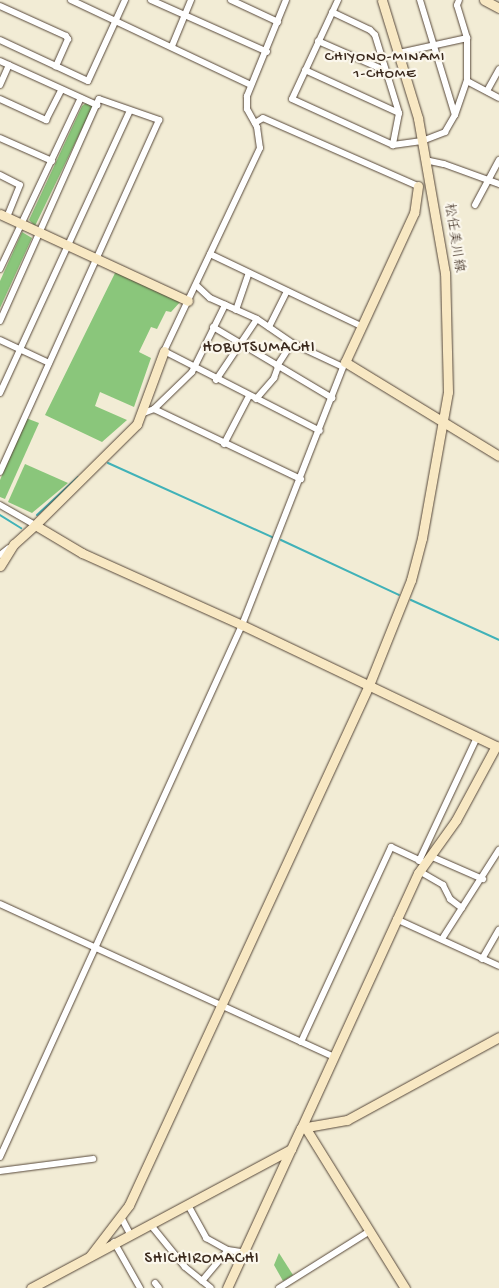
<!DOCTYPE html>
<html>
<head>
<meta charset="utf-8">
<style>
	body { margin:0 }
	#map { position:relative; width:499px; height:1288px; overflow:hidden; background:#f2ecd5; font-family:"Gochi Hand","Klee One",sans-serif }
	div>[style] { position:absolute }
	.green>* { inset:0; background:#8ac67b }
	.stream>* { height:2px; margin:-1px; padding:0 1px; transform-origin:1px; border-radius:1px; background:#41b2b8 }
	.roads { filter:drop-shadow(0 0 1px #564739) drop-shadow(0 0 1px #564739) }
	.street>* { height:6px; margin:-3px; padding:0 3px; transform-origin:3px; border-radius:3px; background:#fff }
	.secondary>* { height:9px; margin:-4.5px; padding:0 4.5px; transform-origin:4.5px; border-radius:4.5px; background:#f8e8c3 }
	span { translate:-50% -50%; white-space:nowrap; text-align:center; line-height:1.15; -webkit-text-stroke:4.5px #fbf7ec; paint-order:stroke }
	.street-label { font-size:14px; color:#3b2a1e }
	.neighbourhood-label { font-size:15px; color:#3b2a1e; letter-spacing:1px }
	.quarter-label { font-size:16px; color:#3b2a1e; letter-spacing:1px }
</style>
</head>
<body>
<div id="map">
	<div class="green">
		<div style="clip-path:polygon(86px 103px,93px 106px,35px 226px,29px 220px,82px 106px)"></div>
		<div style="clip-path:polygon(22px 232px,32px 238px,0 308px,0 281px)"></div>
		<div style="clip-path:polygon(116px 271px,181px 301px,171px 312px,166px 311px,157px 329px,151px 327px,139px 352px,151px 358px,134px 407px,100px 392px,95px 406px,127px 420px,102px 442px,45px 415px)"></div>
		<div style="clip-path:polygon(26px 418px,39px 423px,5px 499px,0 497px,0 480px)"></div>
		<div style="clip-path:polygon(25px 464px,68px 483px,32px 513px,8px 502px)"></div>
		<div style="clip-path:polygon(279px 1253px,293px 1275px,283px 1281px,274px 1265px)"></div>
	</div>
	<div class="stream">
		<div style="left:108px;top:463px;width:182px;rotate:24.3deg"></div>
		<div style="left:0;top:515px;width:25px;rotate:32deg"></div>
		<div style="left:37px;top:515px;width:56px;rotate:-42.8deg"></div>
		<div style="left:281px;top:540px;width:130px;rotate:25deg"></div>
		<div style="left:411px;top:600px;width:97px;rotate:24.4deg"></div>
	</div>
	<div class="roads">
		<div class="street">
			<div style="left:71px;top:0;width:199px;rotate:25.3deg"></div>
			<div style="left:151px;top:0;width:127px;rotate:24.1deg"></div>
			<div style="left:231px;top:0;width:52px;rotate:25.1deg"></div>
			<div style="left:286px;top:0;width:104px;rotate:112.1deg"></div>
			<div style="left:247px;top:96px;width:13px;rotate:90deg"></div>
			<div style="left:247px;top:109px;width:21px;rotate:61deg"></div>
			<div style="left:257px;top:127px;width:21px;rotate:82deg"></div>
			<div style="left:260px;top:148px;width:225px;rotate:115.3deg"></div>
			<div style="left:164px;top:351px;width:175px;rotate:27.1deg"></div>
			<div style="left:338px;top:0;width:109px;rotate:114.9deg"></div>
			<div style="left:292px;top:99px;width:111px;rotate:24.5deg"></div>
			<div style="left:393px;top:145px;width:29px;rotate:-8deg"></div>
			<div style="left:422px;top:141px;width:25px;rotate:-21deg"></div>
			<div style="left:445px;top:132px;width:20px;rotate:-60deg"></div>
			<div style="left:455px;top:115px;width:36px;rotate:-71deg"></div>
			<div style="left:467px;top:81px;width:43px;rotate:-90deg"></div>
			<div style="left:467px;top:38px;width:34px;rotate:-107deg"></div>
			<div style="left:457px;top:5px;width:5px;rotate:-68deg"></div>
			<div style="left:420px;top:0;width:120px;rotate:73.1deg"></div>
			<div style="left:0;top:6px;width:72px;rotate:24.4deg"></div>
			<div style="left:66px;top:36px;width:4px;rotate:56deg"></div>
			<div style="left:68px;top:39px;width:30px;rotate:114deg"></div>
			<div style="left:332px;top:12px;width:42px;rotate:25.3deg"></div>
			<div style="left:370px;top:30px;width:7px;rotate:45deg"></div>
			<div style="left:375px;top:35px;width:82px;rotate:72.9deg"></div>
			<div style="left:399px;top:113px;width:33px;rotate:101deg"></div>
			<div style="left:0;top:40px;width:97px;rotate:25deg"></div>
			<div style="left:88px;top:81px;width:89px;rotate:-65.4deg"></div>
			<div style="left:318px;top:41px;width:74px;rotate:23.8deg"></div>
			<div style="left:172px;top:46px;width:50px;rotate:-67.6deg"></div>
			<div style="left:399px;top:53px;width:70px;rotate:-12.4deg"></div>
			<div style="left:0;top:61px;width:107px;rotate:24.4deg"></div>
			<div style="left:305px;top:70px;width:103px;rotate:24.6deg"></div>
			<div style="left:467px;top:81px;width:36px;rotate:28deg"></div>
			<div style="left:0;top:85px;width:22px;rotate:-66deg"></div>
			<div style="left:487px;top:91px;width:25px;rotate:-61deg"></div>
			<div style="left:0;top:99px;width:51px;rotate:24.5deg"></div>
			<div style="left:46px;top:120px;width:34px;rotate:-63deg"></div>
			<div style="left:255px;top:123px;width:9px;rotate:-32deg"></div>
			<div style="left:263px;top:118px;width:169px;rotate:23.7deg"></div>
			<div style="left:0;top:138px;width:57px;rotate:23.9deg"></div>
			<div style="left:425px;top:160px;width:19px;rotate:12deg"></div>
			<div style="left:444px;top:164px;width:59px;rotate:20deg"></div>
			<div style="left:0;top:175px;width:22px;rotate:27deg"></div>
			<div style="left:20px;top:185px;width:35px;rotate:112deg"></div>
			<div style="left:475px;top:205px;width:51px;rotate:-61.9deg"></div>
			<div style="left:210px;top:254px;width:167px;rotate:25.5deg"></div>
			<div style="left:0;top:269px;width:189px;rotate:-64.7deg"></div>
			<div style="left:196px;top:285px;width:19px;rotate:43deg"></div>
			<div style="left:210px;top:298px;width:51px;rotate:24.1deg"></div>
			<div style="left:257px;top:319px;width:42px;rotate:34.4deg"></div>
			<div style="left:292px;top:343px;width:56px;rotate:25.2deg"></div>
			<div style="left:236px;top:310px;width:39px;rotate:-71deg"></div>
			<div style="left:0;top:321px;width:243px;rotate:-66deg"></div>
			<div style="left:99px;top:99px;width:64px;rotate:19.3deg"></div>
			<div style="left:159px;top:120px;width:386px;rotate:114.3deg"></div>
			<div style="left:213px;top:327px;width:139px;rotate:30.8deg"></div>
			<div style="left:269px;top:327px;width:40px;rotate:-63.4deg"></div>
			<div style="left:0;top:340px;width:54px;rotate:25.1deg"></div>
			<div style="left:277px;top:366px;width:27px;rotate:-57deg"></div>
			<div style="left:216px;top:380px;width:73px;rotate:-56.1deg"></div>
			<div style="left:0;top:393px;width:311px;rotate:-65.3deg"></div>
			<div style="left:256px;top:399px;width:28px;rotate:-49deg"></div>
			<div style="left:274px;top:378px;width:12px;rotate:-70deg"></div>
			<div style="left:154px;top:409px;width:163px;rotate:25.5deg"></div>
			<div style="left:141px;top:414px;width:14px;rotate:-21deg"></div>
			<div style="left:154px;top:409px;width:53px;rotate:-44.2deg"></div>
			<div style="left:192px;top:372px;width:75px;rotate:-63.8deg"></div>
			<div style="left:224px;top:444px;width:54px;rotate:-62.5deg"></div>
			<div style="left:0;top:505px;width:40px;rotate:29.7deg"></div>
			<div style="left:0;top:555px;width:11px;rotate:-38deg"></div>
			<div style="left:430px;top:856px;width:58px;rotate:23.5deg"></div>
			<div style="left:419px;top:861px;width:137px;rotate:-64.9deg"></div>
			<div style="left:419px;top:871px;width:28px;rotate:30deg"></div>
			<div style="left:443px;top:885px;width:16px;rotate:63deg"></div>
			<div style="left:450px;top:899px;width:15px;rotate:37deg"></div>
			<div style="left:0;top:904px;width:367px;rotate:24.6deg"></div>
			<div style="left:396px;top:919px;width:113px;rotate:24.5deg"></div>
			<div style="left:442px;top:939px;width:106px;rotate:-57.4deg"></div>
			<div style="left:482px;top:959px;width:34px;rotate:-60deg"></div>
			<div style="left:301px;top:1042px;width:215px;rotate:-65.2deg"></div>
			<div style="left:391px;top:847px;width:38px;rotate:25deg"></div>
			<div style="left:0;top:1157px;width:584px;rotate:-65.54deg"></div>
			<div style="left:242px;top:625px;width:282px;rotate:-68.6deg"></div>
			<div style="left:0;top:1171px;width:94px;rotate:-7.4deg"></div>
			<div style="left:188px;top:1205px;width:38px;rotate:61deg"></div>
			<div style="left:206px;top:1238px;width:25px;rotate:29deg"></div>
			<div style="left:228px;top:1250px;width:13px;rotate:9deg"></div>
			<div style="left:121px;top:1217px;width:19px;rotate:62deg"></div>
			<div style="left:150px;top:1224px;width:55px;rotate:50.9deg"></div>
			<div style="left:185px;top:1267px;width:33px;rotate:39deg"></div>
			<div style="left:114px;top:1242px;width:53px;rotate:60.5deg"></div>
			<div style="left:202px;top:1281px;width:40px;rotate:-50deg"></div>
			<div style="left:155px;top:1283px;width:6px;rotate:51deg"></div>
			<div style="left:279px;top:1288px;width:107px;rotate:-32.1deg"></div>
		</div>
		<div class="secondary">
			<div style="left:484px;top:0;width:17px;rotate:28deg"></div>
			<div style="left:418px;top:186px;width:27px;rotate:98deg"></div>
			<div style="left:414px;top:213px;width:164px;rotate:114.8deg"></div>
			<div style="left:345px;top:362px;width:180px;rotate:31.4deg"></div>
			<div style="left:0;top:214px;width:207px;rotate:24.8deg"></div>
			<div style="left:164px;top:351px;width:78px;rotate:110.3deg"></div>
			<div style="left:137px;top:424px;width:144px;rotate:135.3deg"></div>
			<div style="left:35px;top:525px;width:55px;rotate:30.8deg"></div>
			<div style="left:82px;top:553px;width:175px;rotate:24.2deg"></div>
			<div style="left:242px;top:625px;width:281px;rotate:25.5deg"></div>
			<div style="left:496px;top:746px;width:84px;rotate:118.4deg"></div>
			<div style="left:456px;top:820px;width:65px;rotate:125.6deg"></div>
			<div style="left:418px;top:873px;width:281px;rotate:114.6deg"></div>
			<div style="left:0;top:566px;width:26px;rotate:-58deg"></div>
			<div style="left:14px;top:544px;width:28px;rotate:-42deg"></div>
			<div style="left:305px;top:1127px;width:190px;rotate:58.2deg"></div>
			<div style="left:90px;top:1256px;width:64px;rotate:-52.6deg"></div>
			<div style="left:129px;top:1205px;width:573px;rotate:-65.22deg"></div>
			<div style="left:369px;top:685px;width:113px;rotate:-68.2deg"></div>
			<div style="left:411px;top:580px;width:43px;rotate:-75.3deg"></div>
			<div style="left:422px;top:538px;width:148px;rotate:-79.9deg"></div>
			<div style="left:448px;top:392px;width:119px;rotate:-91.4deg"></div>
			<div style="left:445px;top:273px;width:157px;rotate:-99.9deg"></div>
			<div style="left:418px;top:118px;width:123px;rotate:-107deg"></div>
			<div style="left:31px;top:1288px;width:295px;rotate:-28.1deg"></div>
			<div style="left:291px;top:1149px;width:23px;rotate:-65deg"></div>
			<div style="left:301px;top:1128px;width:47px;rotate:-9.9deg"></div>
			<div style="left:347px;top:1120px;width:173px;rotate:-28.6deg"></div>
			<div style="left:227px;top:1288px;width:153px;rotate:-65.3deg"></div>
		</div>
	</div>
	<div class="street-label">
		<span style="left:453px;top:238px;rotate:81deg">松任美川線</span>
	</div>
	<div class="neighbourhood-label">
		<span style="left:385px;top:66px">CHIYONO-MINAMI<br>1-CHOME</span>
	</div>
	<div class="quarter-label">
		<span style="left:259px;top:349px">HOBUTSUMACHI</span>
		<span style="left:202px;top:1260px">SHICHIROMACHI</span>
	</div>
</div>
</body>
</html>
